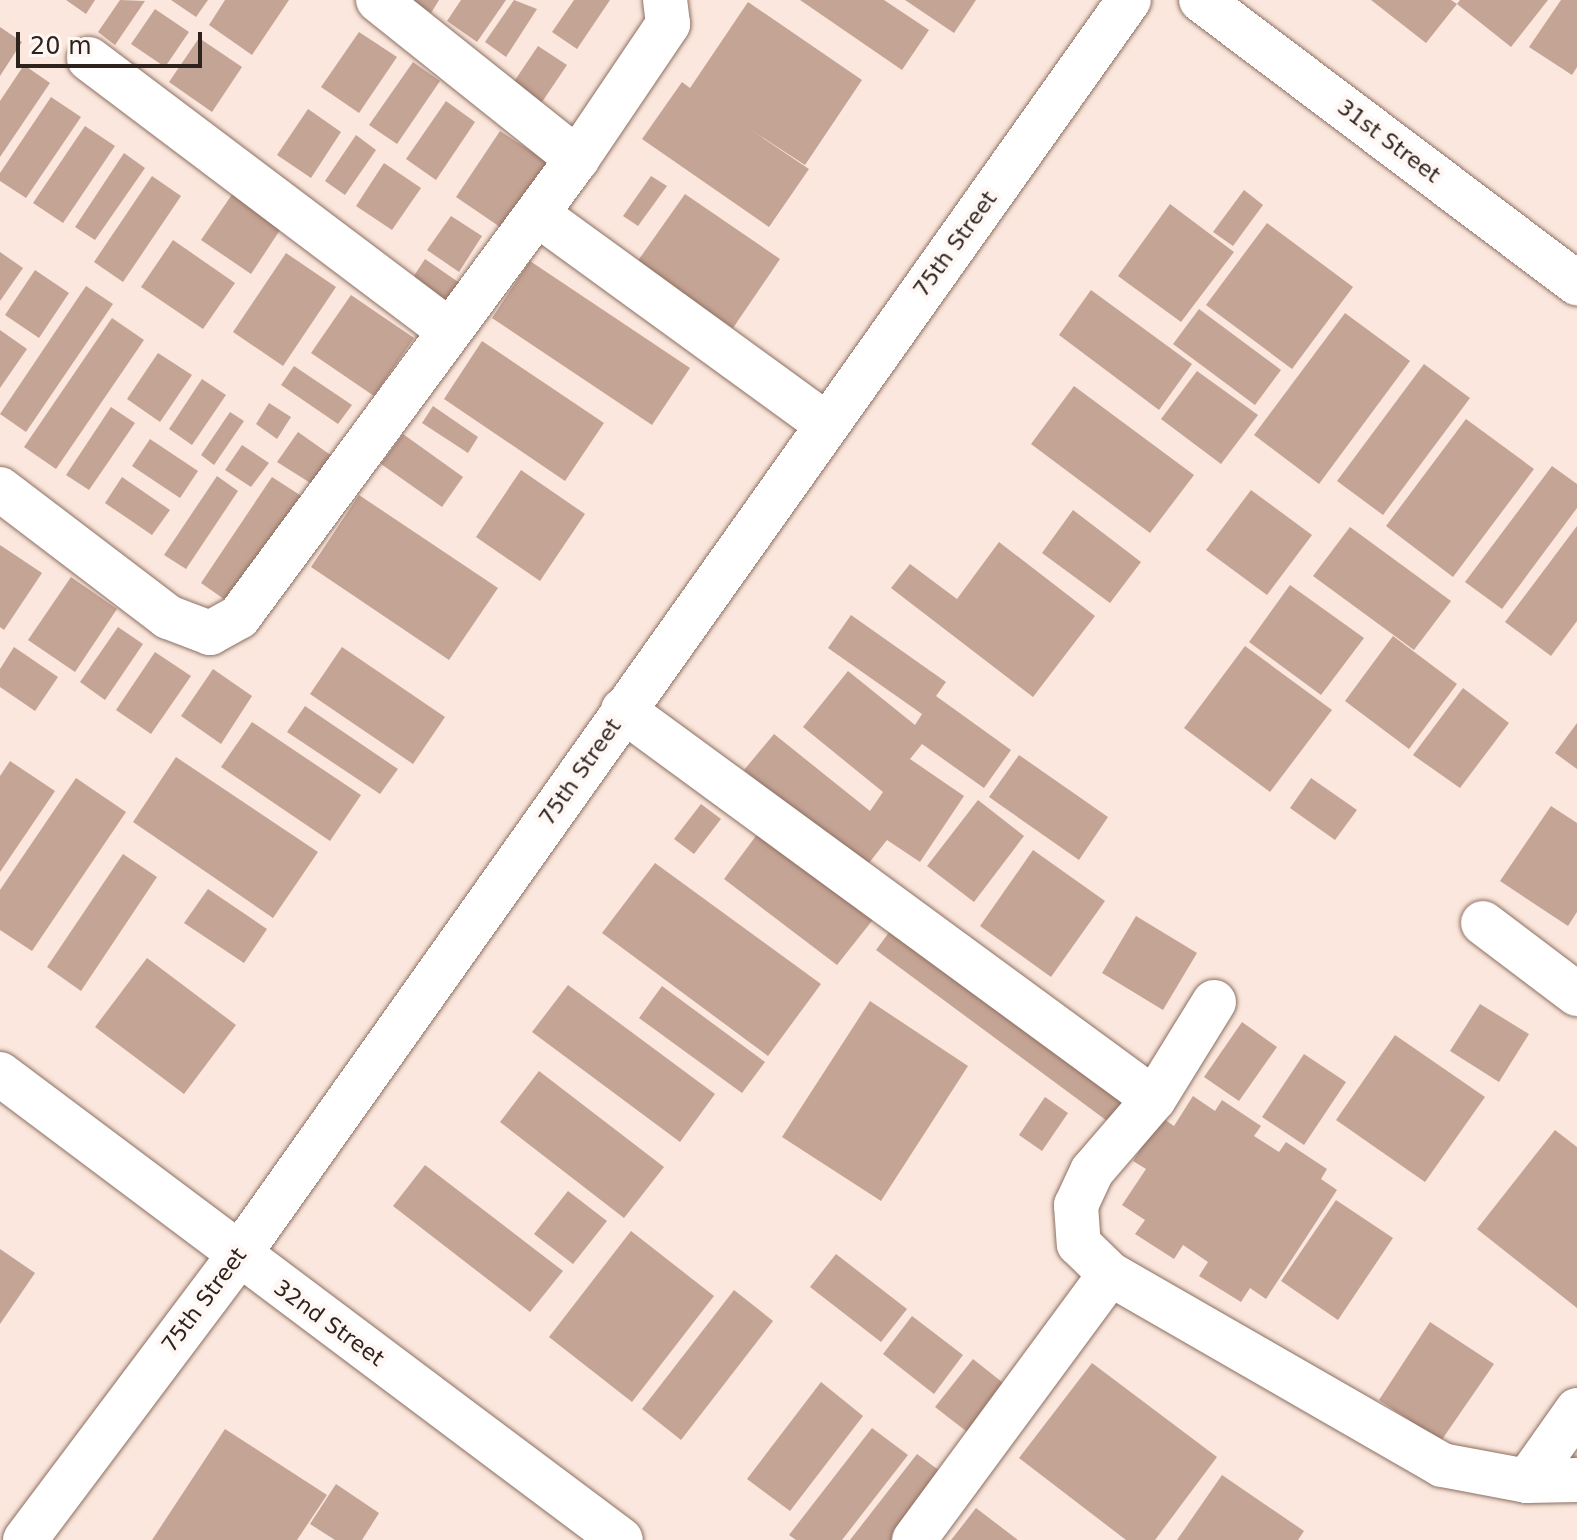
<!DOCTYPE html>
<html>
<head>
<meta charset="utf-8">
<style>
	body { margin:0 }
	#map { position:relative; width:1577px; height:1540px; overflow:hidden; background:#fbe7dd; font-family:"DejaVu Sans",sans-serif }
	div>[style] { position:absolute }
	.building>* { inset:0; background:#c4a495 }
	.roads { filter:drop-shadow(0 0 2px #8d6f61) drop-shadow(0 0 2px #8d6f61) }
	.street>* { height:44px; margin:-22px; padding:0 22px; transform-origin:22px; border-radius:22px; background:#fff }
	span { translate:-50% -50%; white-space:nowrap; text-align:center; line-height:1.15; -webkit-text-stroke:8px #fef7f4; paint-order:stroke }
	.street-label { font-size:22px; color:#2e221c }
	.scale { position:absolute; left:16px; top:32px; width:186px; height:36px; box-sizing:border-box; border:4px solid #2e221c; border-top:0; padding-left:10px; font-size:24px; line-height:28px; white-space:nowrap; color:#2e221c; -webkit-text-stroke:6px #fef7f4; paint-order:stroke }
</style>
</head>
<body>
<div id="map">
	<div class="building">
		<div style="clip-path:polygon(66px 0,95px 0,86px 14px)"></div>
		<div style="clip-path:polygon(120px 0,145px 1px,115px 45px,98px 32px)"></div>
		<div style="clip-path:polygon(171px 0,208px 0,196px 17px)"></div>
		<div style="clip-path:polygon(225px 0,289px 0,252px 55px,209px 25px)"></div>
		<div style="clip-path:polygon(412px 0,439px 0,431px 13px)"></div>
		<div style="clip-path:polygon(461px 0,506px 0,477px 42px,447px 21px)"></div>
		<div style="clip-path:polygon(514px 0,537px 9px,506px 57px,485px 42px)"></div>
		<div style="clip-path:polygon(574px 0,610px 0,577px 49px,552px 32px)"></div>
		<div style="clip-path:polygon(800px 0,884px 0,929px 30px,902px 70px)"></div>
		<div style="clip-path:polygon(905px 0,976px 0,954px 33px)"></div>
		<div style="clip-path:polygon(1371px 0,1451px 0,1457px 4px,1426px 43px)"></div>
		<div style="clip-path:polygon(1460px 0,1548px 0,1511px 47px,1457px 4px)"></div>
		<div style="clip-path:polygon(1561px 0,1577px 0,1577px 67px,1572px 75px,1529px 47px)"></div>
		<div style="clip-path:polygon(748px 2px,862px 80px,805px 165px,748px 128px,809px 169px,769px 227px,642px 139px,682px 82px,690px 88px)"></div>
		<div style="clip-path:polygon(155px 9px,189px 32px,165px 67px,131px 44px)"></div>
		<div style="clip-path:polygon(0 27px,22px 42px,0 76px)"></div>
		<div style="clip-path:polygon(359px 32px,397px 57px,359px 113px,321px 87px)"></div>
		<div style="clip-path:polygon(199px 38px,242px 67px,212px 112px,169px 82px)"></div>
		<div style="clip-path:polygon(538px 46px,567px 65px,540px 105px,511px 86px)"></div>
		<div style="clip-path:polygon(413px 62px,440px 81px,397px 144px,369px 125px)"></div>
		<div style="clip-path:polygon(24px 65px,50px 83px,0 157px,0 101px)"></div>
		<div style="clip-path:polygon(51px 97px,81px 117px,26px 198px,0 181px,0 173px)"></div>
		<div style="clip-path:polygon(446px 101px,475px 122px,436px 180px,406px 159px)"></div>
		<div style="clip-path:polygon(308px 109px,341px 132px,311px 178px,277px 155px)"></div>
		<div style="clip-path:polygon(85px 126px,115px 146px,63px 223px,33px 203px)"></div>
		<div style="clip-path:polygon(500px 131px,548px 162px,503px 229px,456px 197px)"></div>
		<div style="clip-path:polygon(356px 135px,376px 150px,345px 195px,325px 181px)"></div>
		<div style="clip-path:polygon(124px 153px,145px 168px,95px 240px,75px 227px)"></div>
		<div style="clip-path:polygon(384px 163px,421px 188px,392px 230px,356px 206px)"></div>
		<div style="clip-path:polygon(152px 176px,181px 196px,123px 282px,94px 262px)"></div>
		<div style="clip-path:polygon(651px 176px,667px 186px,638px 226px,623px 216px)"></div>
		<div style="clip-path:polygon(235px 190px,284px 224px,251px 274px,201px 240px)"></div>
		<div style="clip-path:polygon(1244px 190px,1263px 205px,1233px 246px,1213px 232px)"></div>
		<div style="clip-path:polygon(685px 194px,780px 259px,733px 328px,637px 262px)"></div>
		<div style="clip-path:polygon(1170px 204px,1234px 252px,1181px 322px,1118px 276px)"></div>
		<div style="clip-path:polygon(451px 216px,482px 236px,459px 272px,427px 250px)"></div>
		<div style="clip-path:polygon(1267px 223px,1353px 287px,1292px 369px,1206px 305px)"></div>
		<div style="clip-path:polygon(173px 240px,235px 283px,203px 329px,141px 287px)"></div>
		<div style="clip-path:polygon(0 252px,23px 268px,0 301px)"></div>
		<div style="clip-path:polygon(286px 253px,336px 287px,283px 366px,233px 332px)"></div>
		<div style="clip-path:polygon(425px 259px,461px 284px,442px 312px,406px 288px)"></div>
		<div style="clip-path:polygon(530px 261px,690px 368px,652px 425px,492px 318px)"></div>
		<div style="clip-path:polygon(35px 270px,69px 293px,39px 338px,5px 315px)"></div>
		<div style="clip-path:polygon(86px 286px,113px 304px,26px 432px,0 414px)"></div>
		<div style="clip-path:polygon(1091px 290px,1192px 364px,1159px 410px,1059px 335px)"></div>
		<div style="clip-path:polygon(351px 295px,414px 338px,374px 396px,311px 353px)"></div>
		<div style="clip-path:polygon(1199px 309px,1281px 370px,1255px 405px,1173px 344px)"></div>
		<div style="clip-path:polygon(1345px 313px,1410px 361px,1319px 484px,1254px 435px)"></div>
		<div style="clip-path:polygon(112px 318px,144px 340px,56px 469px,24px 447px)"></div>
		<div style="clip-path:polygon(0 330px,27px 349px,0 388px)"></div>
		<div style="clip-path:polygon(482px 341px,604px 423px,565px 481px,444px 399px)"></div>
		<div style="clip-path:polygon(158px 353px,192px 375px,160px 422px,127px 399px)"></div>
		<div style="clip-path:polygon(1424px 364px,1470px 398px,1383px 515px,1337px 481px)"></div>
		<div style="clip-path:polygon(294px 366px,352px 405px,338px 424px,281px 385px)"></div>
		<div style="clip-path:polygon(1197px 371px,1258px 415px,1221px 464px,1161px 419px)"></div>
		<div style="clip-path:polygon(202px 379px,226px 395px,192px 445px,169px 429px)"></div>
		<div style="clip-path:polygon(1074px 386px,1194px 475px,1150px 533px,1031px 444px)"></div>
		<div style="clip-path:polygon(269px 403px,291px 417px,277px 439px,256px 424px)"></div>
		<div style="clip-path:polygon(433px 406px,478px 437px,468px 453px,422px 423px)"></div>
		<div style="clip-path:polygon(111px 407px,135px 423px,89px 490px,66px 475px)"></div>
		<div style="clip-path:polygon(230px 412px,244px 421px,214px 465px,201px 455px)"></div>
		<div style="clip-path:polygon(1466px 419px,1534px 469px,1453px 577px,1386px 526px)"></div>
		<div style="clip-path:polygon(298px 432px,332px 456px,312px 484px,277px 462px)"></div>
		<div style="clip-path:polygon(403px 434px,463px 477px,442px 507px,381px 464px)"></div>
		<div style="clip-path:polygon(150px 439px,198px 471px,180px 498px,132px 466px)"></div>
		<div style="clip-path:polygon(242px 445px,269px 463px,251px 487px,225px 470px)"></div>
		<div style="clip-path:polygon(1552px 466px,1577px 484px,1577px 508px,1502px 609px,1465px 582px)"></div>
		<div style="clip-path:polygon(521px 470px,585px 514px,540px 581px,476px 537px)"></div>
		<div style="clip-path:polygon(217px 476px,238px 491px,186px 569px,164px 555px)"></div>
		<div style="clip-path:polygon(122px 477px,170px 510px,152px 535px,105px 503px)"></div>
		<div style="clip-path:polygon(272px 477px,303px 497px,231px 604px,201px 583px)"></div>
		<div style="clip-path:polygon(1251px 490px,1312px 535px,1267px 595px,1206px 550px)"></div>
		<div style="clip-path:polygon(359px 495px,498px 588px,449px 660px,311px 567px)"></div>
		<div style="clip-path:polygon(1073px 510px,1141px 562px,1110px 603px,1042px 553px)"></div>
		<div style="clip-path:polygon(1577px 526px,1577px 621px,1551px 656px,1505px 622px)"></div>
		<div style="clip-path:polygon(1350px 527px,1451px 601px,1414px 650px,1313px 576px)"></div>
		<div style="clip-path:polygon(999px 542px,1095px 616px,1033px 697px,891px 588px,910px 564px,957px 599px)"></div>
		<div style="clip-path:polygon(0 545px,42px 573px,4px 630px,0 627px)"></div>
		<div style="clip-path:polygon(71px 577px,117px 609px,75px 672px,28px 640px)"></div>
		<div style="clip-path:polygon(1290px 585px,1364px 638px,1321px 695px,1249px 642px)"></div>
		<div style="clip-path:polygon(851px 615px,946px 682px,936px 696px,1011px 750px,984px 788px,922px 744px,910px 759px,964px 796px,920px 862px,887px 840px,865px 868px,744px 770px,774px 734px,870px 811px,883px 792px,803px 727px,848px 671px,915px 725px,922px 714px,828px 648px)"></div>
		<div style="clip-path:polygon(118px 627px,143px 644px,105px 700px,80px 682px)"></div>
		<div style="clip-path:polygon(1393px 636px,1457px 684px,1409px 749px,1345px 701px)"></div>
		<div style="clip-path:polygon(1245px 646px,1332px 710px,1270px 792px,1184px 728px)"></div>
		<div style="clip-path:polygon(14px 647px,58px 677px,35px 711px,0 687px,0 669px)"></div>
		<div style="clip-path:polygon(342px 647px,445px 717px,413px 764px,310px 694px)"></div>
		<div style="clip-path:polygon(155px 652px,191px 676px,151px 734px,116px 710px)"></div>
		<div style="clip-path:polygon(213px 669px,252px 696px,221px 744px,181px 716px)"></div>
		<div style="clip-path:polygon(1463px 688px,1509px 723px,1460px 788px,1413px 755px)"></div>
		<div style="clip-path:polygon(305px 706px,398px 769px,380px 794px,287px 732px)"></div>
		<div style="clip-path:polygon(252px 722px,361px 795px,330px 841px,221px 767px)"></div>
		<div style="clip-path:polygon(1577px 723px,1577px 769px,1555px 753px)"></div>
		<div style="clip-path:polygon(1019px 755px,1108px 817px,1079px 860px,989px 797px)"></div>
		<div style="clip-path:polygon(176px 757px,318px 852px,273px 918px,133px 822px)"></div>
		<div style="clip-path:polygon(10px 761px,55px 791px,0 872px,0 776px)"></div>
		<div style="clip-path:polygon(76px 778px,126px 812px,32px 951px,0 930px,0 890px)"></div>
		<div style="clip-path:polygon(1311px 778px,1357px 810px,1335px 840px,1290px 808px)"></div>
		<div style="clip-path:polygon(978px 800px,1024px 836px,974px 902px,927px 866px)"></div>
		<div style="clip-path:polygon(701px 804px,721px 819px,694px 854px,674px 839px)"></div>
		<div style="clip-path:polygon(1551px 806px,1577px 823px,1577px 912px,1568px 926px,1500px 881px)"></div>
		<div style="clip-path:polygon(761px 829px,875px 917px,837px 965px,724px 879px)"></div>
		<div style="clip-path:polygon(1033px 850px,1105px 901px,1051px 977px,980px 926px)"></div>
		<div style="clip-path:polygon(123px 854px,157px 877px,81px 991px,47px 967px)"></div>
		<div style="clip-path:polygon(655px 863px,821px 984px,768px 1056px,602px 933px)"></div>
		<div style="clip-path:polygon(208px 889px,267px 929px,244px 963px,184px 923px)"></div>
		<div style="clip-path:polygon(1136px 916px,1197px 953px,1163px 1010px,1102px 973px)"></div>
		<div style="clip-path:polygon(893px 927px,1134px 1107px,1118px 1129px,876px 950px)"></div>
		<div style="clip-path:polygon(147px 958px,236px 1025px,184px 1094px,95px 1027px)"></div>
		<div style="clip-path:polygon(568px 985px,715px 1094px,680px 1142px,532px 1032px)"></div>
		<div style="clip-path:polygon(662px 986px,765px 1062px,742px 1093px,639px 1018px)"></div>
		<div style="clip-path:polygon(870px 1001px,968px 1066px,881px 1201px,782px 1137px)"></div>
		<div style="clip-path:polygon(1480px 1004px,1529px 1034px,1499px 1082px,1450px 1051px)"></div>
		<div style="clip-path:polygon(1242px 1022px,1277px 1047px,1239px 1101px,1204px 1077px)"></div>
		<div style="clip-path:polygon(1395px 1035px,1485px 1097px,1425px 1182px,1336px 1120px)"></div>
		<div style="clip-path:polygon(1304px 1054px,1346px 1082px,1304px 1145px,1262px 1117px)"></div>
		<div style="clip-path:polygon(539px 1071px,664px 1167px,624px 1218px,500px 1122px)"></div>
		<div style="clip-path:polygon(1193px 1096px,1215px 1111px,1222px 1100px,1261px 1126px,1254px 1136px,1279px 1152px,1286px 1142px,1327px 1169px,1321px 1179px,1337px 1190px,1266px 1299px,1250px 1288px,1241px 1302px,1199px 1276px,1208px 1262px,1183px 1245px,1174px 1259px,1135px 1234px,1145px 1220px,1122px 1205px,1146px 1169px,1133px 1161px,1161px 1117px,1174px 1126px)"></div>
		<div style="clip-path:polygon(1045px 1097px,1068px 1113px,1042px 1151px,1019px 1135px)"></div>
		<div style="clip-path:polygon(1555px 1130px,1577px 1147px,1577px 1308px,1477px 1229px)"></div>
		<div style="clip-path:polygon(425px 1165px,563px 1271px,530px 1312px,393px 1206px)"></div>
		<div style="clip-path:polygon(568px 1191px,607px 1221px,573px 1264px,534px 1234px)"></div>
		<div style="clip-path:polygon(1336px 1200px,1393px 1238px,1338px 1320px,1281px 1281px)"></div>
		<div style="clip-path:polygon(631px 1231px,714px 1296px,632px 1402px,549px 1337px)"></div>
		<div style="clip-path:polygon(0 1249px,35px 1273px,0 1324px)"></div>
		<div style="clip-path:polygon(836px 1254px,907px 1309px,881px 1342px,810px 1287px)"></div>
		<div style="clip-path:polygon(734px 1290px,773px 1321px,681px 1440px,642px 1409px)"></div>
		<div style="clip-path:polygon(912px 1316px,963px 1355px,934px 1394px,883px 1354px)"></div>
		<div style="clip-path:polygon(1430px 1322px,1494px 1364px,1441px 1441px,1379px 1400px)"></div>
		<div style="clip-path:polygon(973px 1359px,1012px 1390px,975px 1438px,935px 1407px)"></div>
		<div style="clip-path:polygon(1092px 1363px,1217px 1457px,1155px 1540px,1126px 1540px,1019px 1458px)"></div>
		<div style="clip-path:polygon(821px 1382px,863px 1416px,790px 1511px,747px 1479px)"></div>
		<div style="clip-path:polygon(872px 1428px,908px 1455px,842px 1540px,796px 1540px,789px 1535px)"></div>
		<div style="clip-path:polygon(225px 1429px,327px 1495px,297px 1540px,152px 1540px)"></div>
		<div style="clip-path:polygon(917px 1454px,948px 1477px,900px 1540px,850px 1540px)"></div>
		<div style="clip-path:polygon(1222px 1475px,1304px 1531px,1298px 1540px,1177px 1540px)"></div>
		<div style="clip-path:polygon(336px 1484px,379px 1513px,362px 1540px,335px 1540px,310px 1524px)"></div>
		<div style="clip-path:polygon(976px 1508px,1018px 1540px,951px 1540px)"></div>
	</div>
	<div class="roads">
		<div class="street">
			<div style="left:378px;top:0;width:255px;rotate:38.6deg"></div>
			<div style="left:1201px;top:0;width:471px;rotate:37deg"></div>
			<div style="left:89px;top:59px;width:450px;rotate:37deg"></div>
			<div style="left:537px;top:214px;width:357px;rotate:36deg"></div>
			<div style="left:0;top:489px;width:211px;rotate:37.3deg"></div>
			<div style="left:168px;top:617px;width:45px;rotate:20.9deg"></div>
			<div style="left:210px;top:633px;width:33px;rotate:-29deg"></div>
			<div style="left:239px;top:617px;width:569px;rotate:-53.57deg"></div>
			<div style="left:577px;top:159px;width:163px;rotate:-56deg"></div>
			<div style="left:668px;top:24px;width:24px;rotate:-97deg"></div>
			<div style="left:623px;top:710px;width:658px;rotate:36.23deg"></div>
			<div style="left:1483px;top:923px;width:118px;rotate:37.1deg"></div>
			<div style="left:1214px;top:1002px;width:114px;rotate:121.7deg"></div>
			<div style="left:1154px;top:1099px;width:95px;rotate:130.7deg"></div>
			<div style="left:1092px;top:1171px;width:38px;rotate:115deg"></div>
			<div style="left:1076px;top:1205px;width:39px;rotate:86deg"></div>
			<div style="left:1079px;top:1244px;width:43px;rotate:44.1deg"></div>
			<div style="left:1110px;top:1274px;width:383px;rotate:29.9deg"></div>
			<div style="left:1442px;top:1465px;width:86px;rotate:10.7deg"></div>
			<div style="left:1527px;top:1481px;width:50px;rotate:-1.1deg"></div>
			<div style="left:0;top:1074px;width:776px;rotate:36.88deg"></div>
			<div style="left:1527px;top:1481px;width:87px;rotate:-54.8deg"></div>
			<div style="left:25px;top:1540px;width:355px;rotate:-53.1deg"></div>
			<div style="left:238px;top:1256px;width:1540px;rotate:-54.65deg"></div>
			<div style="left:914px;top:1540px;width:330px;rotate:-53.6deg"></div>
		</div>
	</div>
	<div class="street-label">
		<span style="left:1389px;top:141px;rotate:37deg">31st Street</span>
		<span style="left:955px;top:244px;rotate:-54deg">75th Street</span>
		<span style="left:580px;top:772px;rotate:-55deg">75th Street</span>
		<span style="left:204px;top:1300px;rotate:-53deg">75th Street</span>
		<span style="left:329px;top:1323px;rotate:36deg">32nd Street</span>
	</div>
	<div class="scale">20 m</div>
</div>
</body>
</html>
